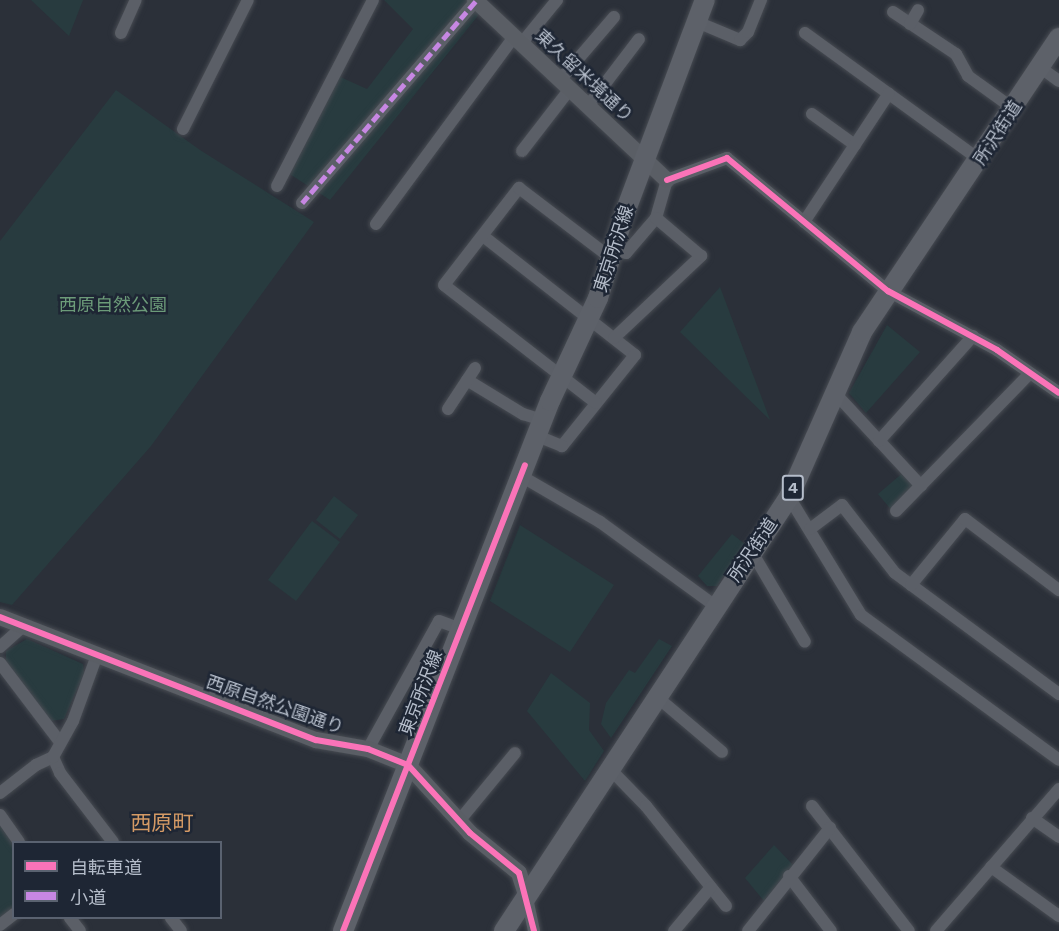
<!DOCTYPE html>
<html>
<head>
<meta charset="utf-8">
<style>
	body { margin:0 }
	#map { position:relative; width:1059px; height:931px; overflow:hidden; background:#2b3039; font-family:"Work Sans","Noto Sans JP",sans-serif }
	div>[style] { position:absolute }
	.green>* { inset:0; background:#283b3f }
	.roads { filter:drop-shadow(0 0 2px #474b52) drop-shadow(0 0 2px #474b52) }
	.street>* { height:12px; margin:-6px; padding:0 6px; transform-origin:6px; border-radius:6px; background:#5b5f67 }
	.secondary>* { height:16px; margin:-8px; padding:0 8px; transform-origin:8px; border-radius:8px; background:#5a5e65 }
	.primary>* { height:20px; margin:-10px; padding:0 10px; transform-origin:10px; border-radius:10px; background:#5d6169 }
	.quiet>* { height:4.5px; margin-top:-2.25px; transform-origin:0; background:repeating-linear-gradient(90deg,#c787e3 0 9px,transparent 0 13.5px) }
	.cycleway>* { height:6px; margin:-3px; padding:0 3px; transform-origin:3px; border-radius:3px; background:#fb73b8 }
	span { translate:-50% -50%; white-space:nowrap; text-align:center; line-height:1.15; -webkit-text-stroke:5px #1e2634; paint-order:stroke }
	.shield-label span { padding:2px 4px; background:#1e2634; border:2px solid; border-radius:4px; -webkit-text-stroke-width:0 }
	.shield-label { font-size:16px; color:#b5bdca; font-weight:700 }
	.street-label { font-size:18px; color:#b5bdca }
	.park-label { font-size:18px; color:#6c9b79 }
	.quarter-label { font-size:21px; color:#d59a65 }
	.legend { position:absolute; left:12px; top:841px; width:210px; height:78px; box-sizing:border-box; background:#1e2634; border:2px solid #5a6270; margin:0; padding:8px 10px; list-style:none; font-size:18px; color:#b5bdca }
	.legend li { display:flex; align-items:center; gap:12px; height:30px }
	.legend b { width:30px; border:2px solid #5a6270 }
</style>
</head>
<body>
<div id="map">
	<div class="green">
		<div style="clip-path:polygon(31px 0,83px 0,69px 36px)"></div>
		<div style="clip-path:polygon(384px 0,468px 0,481px 12px,330px 200px,288px 173px,338px 76px,367px 89px,413px 29px)"></div>
		<div style="clip-path:polygon(116px 90px,200px 150px,314px 222px,151px 446px,12px 605px,0 602px,0 241px)"></div>
		<div style="clip-path:polygon(720px 287px,770px 420px,680px 332px)"></div>
		<div style="clip-path:polygon(887px 325px,920px 352px,866px 413px,849px 393px)"></div>
		<div style="clip-path:polygon(905px 471px,918px 486px,893px 512px,878px 494px)"></div>
		<div style="clip-path:polygon(334px 496px,358px 515px,340px 539px,316px 520px)"></div>
		<div style="clip-path:polygon(312px 521px,340px 542px,296px 601px,268px 580px)"></div>
		<div style="clip-path:polygon(520px 525px,614px 585px,570px 652px,490px 601px)"></div>
		<div style="clip-path:polygon(732px 534px,745px 544px,717px 586px,707px 586px,698px 576px)"></div>
		<div style="clip-path:polygon(27px 639px,83px 664px,84px 673px,64px 719px,51px 721px,6px 664px,6px 651px)"></div>
		<div style="clip-path:polygon(659px 639px,672px 646px,611px 738px,601px 724px,606px 703px,629px 670px,635px 673px)"></div>
		<div style="clip-path:polygon(551px 673px,590px 703px,589px 730px,604px 751px,585px 781px,527px 711px)"></div>
		<div style="clip-path:polygon(0 818px,14px 842px,13px 909px,0 919px)"></div>
		<div style="clip-path:polygon(774px 845px,794px 866px,764px 901px,745px 878px)"></div>
	</div>
	<div class="roads">
		<div class="street">
			<div style="left:893px;top:12px;width:76px;rotate:33.7deg"></div>
			<div style="left:956px;top:54px;width:25px;rotate:61deg"></div>
			<div style="left:968px;top:76px;width:57px;rotate:35.7deg"></div>
			<div style="left:697px;top:22px;width:47px;rotate:22.7deg"></div>
			<div style="left:740px;top:40px;width:11px;rotate:-45deg"></div>
			<div style="left:748px;top:32px;width:35px;rotate:-68deg"></div>
			<div style="left:910px;top:24px;width:16px;rotate:-60deg"></div>
			<div style="left:121px;top:33px;width:36px;rotate:-66deg"></div>
			<div style="left:805px;top:33px;width:216px;rotate:36deg"></div>
			<div style="left:521px;top:44px;width:57px;rotate:-50.7deg"></div>
			<div style="left:1041px;top:68px;width:22px;rotate:36deg"></div>
			<div style="left:560px;top:80px;width:83px;rotate:-49.4deg"></div>
			<div style="left:588px;top:106px;width:84px;rotate:-52.7deg"></div>
			<div style="left:812px;top:114px;width:53px;rotate:35.8deg"></div>
			<div style="left:183px;top:129px;width:144px;rotate:-63.3deg"></div>
			<div style="left:522px;top:151px;width:78px;rotate:-52.3deg"></div>
			<div style="left:277px;top:186px;width:209px;rotate:-62.7deg"></div>
			<div style="left:302px;top:203px;width:267px;rotate:-49.3deg"></div>
			<div style="left:804px;top:222px;width:154px;rotate:-56.6deg"></div>
			<div style="left:376px;top:224px;width:232px;rotate:-53.6deg"></div>
			<div style="left:483px;top:236px;width:193px;rotate:38.1deg"></div>
			<div style="left:635px;top:355px;width:117px;rotate:128.7deg"></div>
			<div style="left:562px;top:446px;width:27px;rotate:-158deg"></div>
			<div style="left:614px;top:248px;width:13px;rotate:23deg"></div>
			<div style="left:626px;top:253px;width:46px;rotate:-49.4deg"></div>
			<div style="left:656px;top:218px;width:40px;rotate:-74deg"></div>
			<div style="left:667px;top:180px;width:64px;rotate:-20.1deg"></div>
			<div style="left:727px;top:158px;width:209px;rotate:39.6deg"></div>
			<div style="left:888px;top:291px;width:124px;rotate:28.4deg"></div>
			<div style="left:997px;top:350px;width:75px;rotate:34.7deg"></div>
			<div style="left:614px;top:338px;width:120px;rotate:-43.3deg"></div>
			<div style="left:701px;top:256px;width:59px;rotate:-139.8deg"></div>
			<div style="left:467px;top:380px;width:66px;rotate:31.3deg"></div>
			<div style="left:523px;top:414px;width:21px;rotate:17deg"></div>
			<div style="left:834px;top:392px;width:128px;rotate:47.2deg"></div>
			<div style="left:596px;top:403px;width:192px;rotate:-142.2deg"></div>
			<div style="left:444px;top:285px;width:123px;rotate:-52.3deg"></div>
			<div style="left:519px;top:188px;width:116px;rotate:37.3deg"></div>
			<div style="left:448px;top:409px;width:49px;rotate:-56.6deg"></div>
			<div style="left:879px;top:441px;width:141px;rotate:-48.2deg"></div>
			<div style="left:521px;top:476px;width:91px;rotate:30.2deg"></div>
			<div style="left:600px;top:522px;width:142px;rotate:36.1deg"></div>
			<div style="left:789px;top:497px;width:138px;rotate:58.6deg"></div>
			<div style="left:861px;top:615px;width:245px;rotate:36.2deg"></div>
			<div style="left:896px;top:511px;width:191px;rotate:-45.8deg"></div>
			<div style="left:810px;top:529px;width:40px;rotate:-37deg"></div>
			<div style="left:842px;top:505px;width:86px;rotate:52.1deg"></div>
			<div style="left:895px;top:573px;width:204px;rotate:36.4deg"></div>
			<div style="left:752px;top:552px;width:104px;rotate:59.5deg"></div>
			<div style="left:911px;top:585px;width:85px;rotate:-50.7deg"></div>
			<div style="left:965px;top:519px;width:118px;rotate:37.1deg"></div>
			<div style="left:0;top:647px;width:31px;rotate:-42deg"></div>
			<div style="left:0;top:663px;width:99px;rotate:52.8deg"></div>
			<div style="left:657px;top:697px;width:85px;rotate:40.2deg"></div>
			<div style="left:368px;top:749px;width:146px;rotate:-61deg"></div>
			<div style="left:439px;top:621px;width:23px;rotate:20deg"></div>
			<div style="left:53px;top:757px;width:17px;rotate:66deg"></div>
			<div style="left:60px;top:773px;width:87px;rotate:52.5deg"></div>
			<div style="left:610px;top:769px;width:52px;rotate:45.8deg"></div>
			<div style="left:646px;top:806px;width:128px;rotate:51.3deg"></div>
			<div style="left:0;top:793px;width:46px;rotate:-37.9deg"></div>
			<div style="left:36px;top:765px;width:19px;rotate:-25deg"></div>
			<div style="left:53px;top:757px;width:41px;rotate:-60.9deg"></div>
			<div style="left:73px;top:721px;width:70px;rotate:-70deg"></div>
			<div style="left:812px;top:806px;width:158px;rotate:52.2deg"></div>
			<div style="left:0;top:815px;width:33px;rotate:55deg"></div>
			<div style="left:1032px;top:818px;width:33px;rotate:35deg"></div>
			<div style="left:459px;top:821px;width:88px;rotate:-50.5deg"></div>
			<div style="left:991px;top:867px;width:84px;rotate:35.8deg"></div>
			<div style="left:789px;top:876px;width:69px;rotate:52.6deg"></div>
			<div style="left:527px;top:898px;width:34px;rotate:78deg"></div>
			<div style="left:70px;top:918px;width:16px;rotate:52deg"></div>
			<div style="left:171px;top:918px;width:16px;rotate:52deg"></div>
			<div style="left:0;top:925px;width:18px;rotate:-38deg"></div>
			<div style="left:674px;top:931px;width:57px;rotate:-49.9deg"></div>
			<div style="left:748px;top:931px;width:132px;rotate:-51.5deg"></div>
			<div style="left:936px;top:931px;width:188px;rotate:-49.1deg"></div>
		</div>
		<div class="secondary">
			<div style="left:475px;top:0;width:263px;rotate:43.2deg"></div>
			<div style="left:0;top:617px;width:339px;rotate:21.3deg"></div>
			<div style="left:316px;top:740px;width:53px;rotate:9.8deg"></div>
			<div style="left:368px;top:749px;width:43px;rotate:21.8deg"></div>
			<div style="left:408px;top:765px;width:92px;rotate:47.6deg"></div>
			<div style="left:470px;top:833px;width:63px;rotate:39.2deg"></div>
			<div style="left:519px;top:873px;width:26px;rotate:72deg"></div>
		</div>
		<div class="primary">
			<div style="left:343px;top:931px;width:569px;rotate:-68.67deg"></div>
			<div style="left:550px;top:401px;width:114px;rotate:-65deg"></div>
			<div style="left:598px;top:298px;width:87px;rotate:-72.6deg"></div>
			<div style="left:624px;top:215px;width:230px;rotate:-69.4deg"></div>
			<div style="left:504px;top:931px;width:519px;rotate:-56.71deg"></div>
			<div style="left:789px;top:497px;width:180px;rotate:-66.1deg"></div>
			<div style="left:862px;top:332px;width:354px;rotate:-56.2deg"></div>
		</div>
	</div>
	<div class="quiet">
		<div style="left:302px;top:203px;width:267px;rotate:-49.3deg"></div>
	</div>
	<div class="cycleway">
		<div style="left:667px;top:180px;width:64px;rotate:-20.1deg"></div>
		<div style="left:727px;top:158px;width:209px;rotate:39.6deg"></div>
		<div style="left:888px;top:291px;width:124px;rotate:28.4deg"></div>
		<div style="left:997px;top:350px;width:75px;rotate:34.7deg"></div>
		<div style="left:0;top:617px;width:339px;rotate:21.3deg"></div>
		<div style="left:316px;top:740px;width:53px;rotate:9.8deg"></div>
		<div style="left:368px;top:749px;width:43px;rotate:21.8deg"></div>
		<div style="left:408px;top:765px;width:92px;rotate:47.6deg"></div>
		<div style="left:470px;top:833px;width:63px;rotate:39.2deg"></div>
		<div style="left:519px;top:873px;width:60px;rotate:75.5deg"></div>
		<div style="left:343px;top:931px;width:500px;rotate:-68.67deg"></div>
	</div>
	<div class="shield-label">
		<span style="left:793px;top:488px">4</span>
	</div>
	<div class="street-label">
		<span style="left:584px;top:76px;rotate:43deg">東久留米境通り</span>
		<span style="left:998px;top:133px;rotate:-57deg">所沢街道</span>
		<span style="left:614px;top:249px;rotate:-72deg">東京所沢線</span>
		<span style="left:753px;top:550px;rotate:-56deg">所沢街道</span>
		<span style="left:421px;top:693px;rotate:-69deg">東京所沢線</span>
		<span style="left:275px;top:705px;rotate:19deg">西原自然公園通り</span>
	</div>
	<div class="park-label">
		<span style="left:113px;top:305px">西原自然公園</span>
	</div>
	<div class="quarter-label">
		<span style="left:162px;top:823px">西原町</span>
	</div>
	<ul class="legend">
	<li><b style="height:8px;background:#fb73b8"></b>自転車道</li>
	<li><b style="height:8px;background:#c787e3"></b>小道</li>
	</ul>
</div>
</body>
</html>
